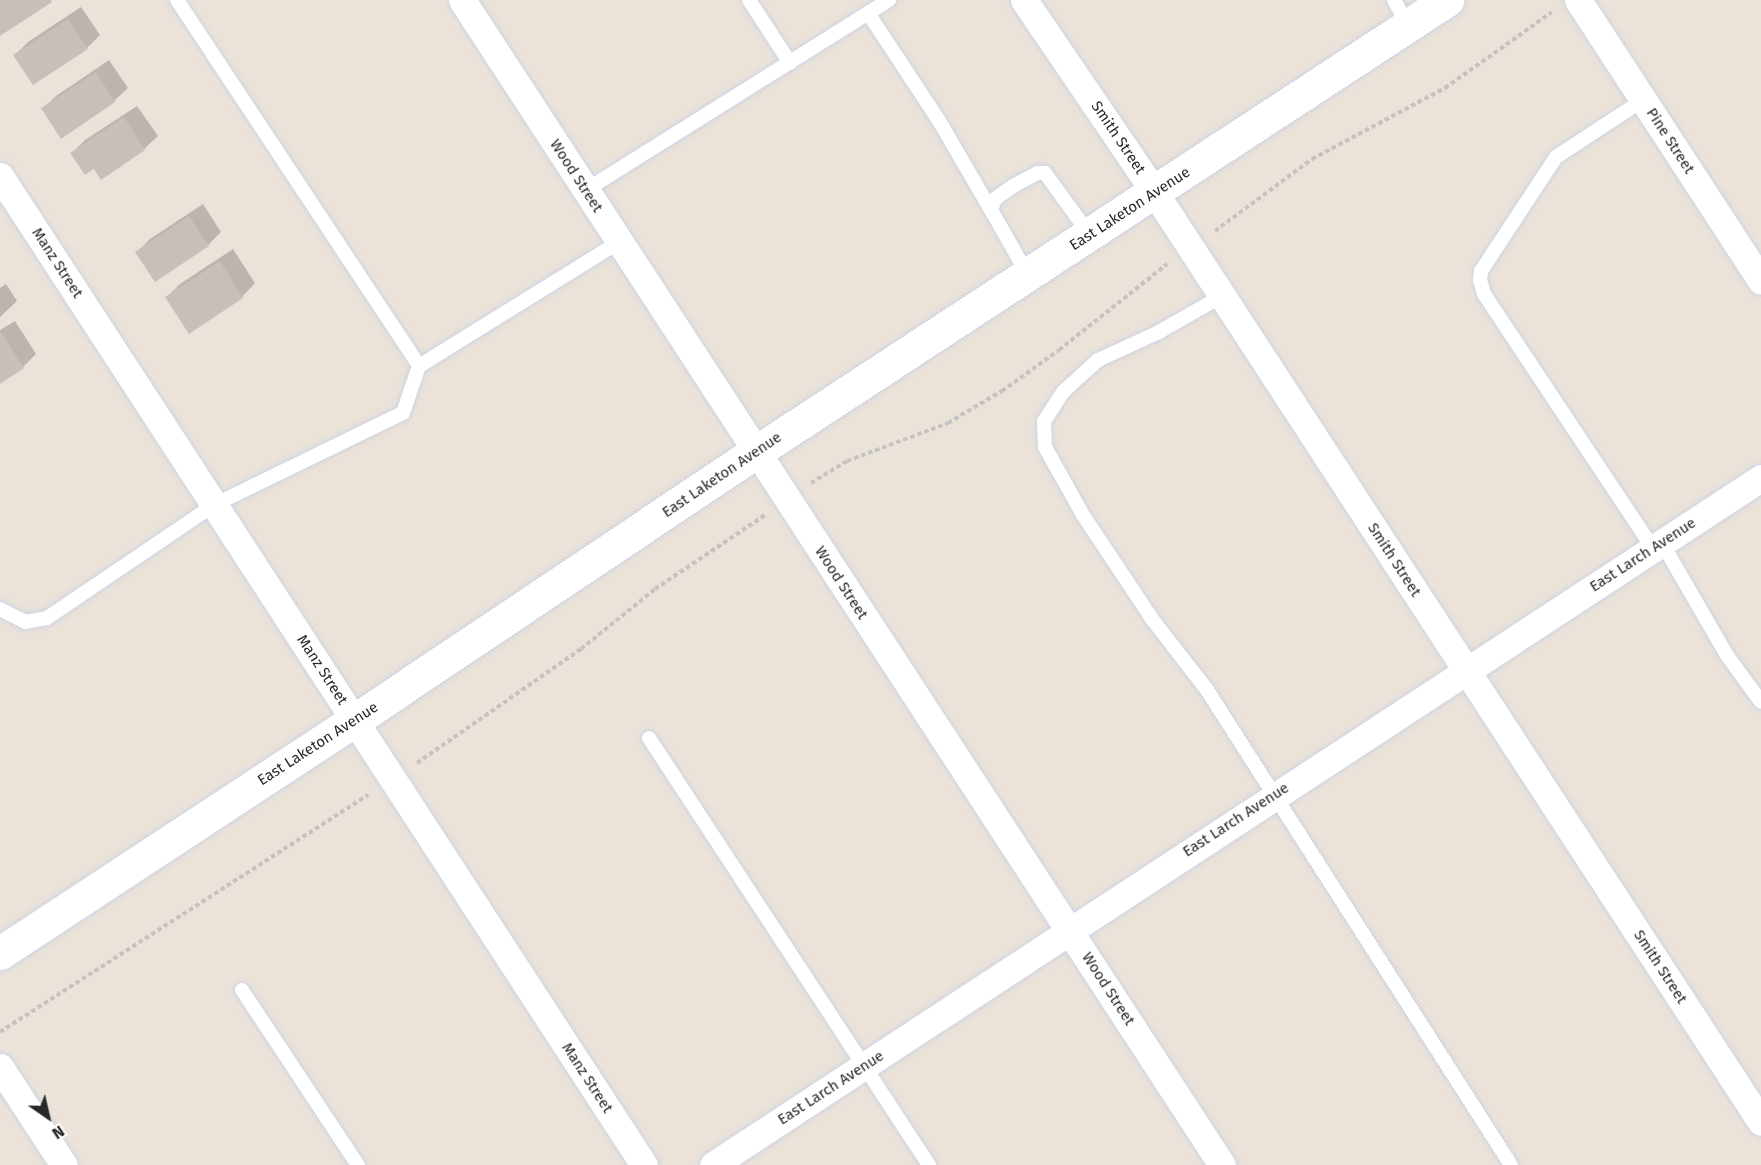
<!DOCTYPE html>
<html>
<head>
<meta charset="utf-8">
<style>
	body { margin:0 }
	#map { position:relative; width:1761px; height:1165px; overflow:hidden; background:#ebe3d9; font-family:"Fira Sans",sans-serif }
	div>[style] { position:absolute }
	.shadow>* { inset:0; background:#0003 }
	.building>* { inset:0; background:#c6c0b9 }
	.path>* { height:4px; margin-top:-2px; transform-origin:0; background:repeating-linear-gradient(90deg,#c3c3c3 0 4.5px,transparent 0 7.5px) }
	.roads { filter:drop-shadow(0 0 2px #ced3e2) drop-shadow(0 0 2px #ced3e2) }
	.service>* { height:14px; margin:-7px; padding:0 7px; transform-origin:7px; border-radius:7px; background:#fff }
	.minor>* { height:27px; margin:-13.5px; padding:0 13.5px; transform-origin:13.5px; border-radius:13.5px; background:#fff }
	.secondary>* { height:33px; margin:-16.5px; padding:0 16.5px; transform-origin:16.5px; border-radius:16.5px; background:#fff }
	span { translate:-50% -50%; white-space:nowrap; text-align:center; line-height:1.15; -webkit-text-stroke:6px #fff; paint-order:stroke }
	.street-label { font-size:15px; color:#282828 }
	.north { position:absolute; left:18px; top:1087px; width:60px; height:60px; -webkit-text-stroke:4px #fff; paint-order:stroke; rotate:146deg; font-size:16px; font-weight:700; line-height:24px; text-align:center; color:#282828 }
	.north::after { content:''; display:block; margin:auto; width:21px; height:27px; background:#282828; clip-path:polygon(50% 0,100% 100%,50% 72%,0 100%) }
</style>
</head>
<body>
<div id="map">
	<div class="shadow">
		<div style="clip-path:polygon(81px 7px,100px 35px,87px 48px,15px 55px,28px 42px)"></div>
		<div style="clip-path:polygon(109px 60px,128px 88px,114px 101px,43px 109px,56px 96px)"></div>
		<div style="clip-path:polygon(137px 106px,158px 136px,144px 149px,94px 167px,72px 153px,85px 140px)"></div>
		<div style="clip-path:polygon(203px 204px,221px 232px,208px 245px,137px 252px,150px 239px)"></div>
		<div style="clip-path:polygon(233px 249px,255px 283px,242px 297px,189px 332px,167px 297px,180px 284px)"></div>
		<div style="clip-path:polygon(6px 284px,17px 301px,0 317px,0 288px)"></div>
		<div style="clip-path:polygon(15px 321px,36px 354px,23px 367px,0 382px,0 330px)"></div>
	</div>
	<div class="building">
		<div style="clip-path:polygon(0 0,51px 0,52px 2px,0 36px)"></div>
		<div style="clip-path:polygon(68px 19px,88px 49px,33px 85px,13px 55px)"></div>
		<div style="clip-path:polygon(96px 72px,115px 102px,61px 139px,41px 108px)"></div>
		<div style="clip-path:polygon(124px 117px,145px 150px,101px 180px,94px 169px,85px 175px,70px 153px)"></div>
		<div style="clip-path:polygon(189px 216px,209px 246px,155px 282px,135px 252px)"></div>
		<div style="clip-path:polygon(220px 261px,243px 298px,189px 334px,165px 297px)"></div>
		<div style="clip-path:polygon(0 331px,24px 368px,0 384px)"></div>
	</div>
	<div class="path">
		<div style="left:1215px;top:231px;width:121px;rotate:-36.6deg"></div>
		<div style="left:1312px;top:159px;width:151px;rotate:-28.1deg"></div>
		<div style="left:1445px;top:88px;width:131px;rotate:-35.4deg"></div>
		<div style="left:811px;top:483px;width:42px;rotate:-31.4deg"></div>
		<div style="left:847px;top:461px;width:108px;rotate:-20.6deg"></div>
		<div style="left:948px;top:423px;width:63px;rotate:-30.7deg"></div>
		<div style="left:1002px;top:391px;width:70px;rotate:-35.7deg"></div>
		<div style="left:1059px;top:350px;width:138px;rotate:-38.5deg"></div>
		<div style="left:417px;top:763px;width:200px;rotate:-34.8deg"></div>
		<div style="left:581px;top:649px;width:95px;rotate:-39deg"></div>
		<div style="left:655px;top:589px;width:133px;rotate:-33.9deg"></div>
		<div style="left:0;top:1032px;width:438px;rotate:-32.8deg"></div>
	</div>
	<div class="roads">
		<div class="service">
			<div style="left:177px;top:0;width:439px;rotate:56.5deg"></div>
			<div style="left:749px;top:0;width:75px;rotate:56.9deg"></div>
			<div style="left:1394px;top:0;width:29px;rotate:61deg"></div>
			<div style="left:868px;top:13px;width:127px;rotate:56.6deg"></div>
			<div style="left:938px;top:119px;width:105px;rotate:59.8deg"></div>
			<div style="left:1643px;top:100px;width:104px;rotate:146.8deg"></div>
			<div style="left:1556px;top:157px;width:136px;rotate:123.3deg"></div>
			<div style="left:1481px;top:271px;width:9px;rotate:96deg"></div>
			<div style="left:1480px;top:280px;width:15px;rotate:74deg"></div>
			<div style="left:1484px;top:294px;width:305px;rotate:56.4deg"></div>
			<div style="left:586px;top:190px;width:358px;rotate:-32.1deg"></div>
			<div style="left:1028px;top:275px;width:75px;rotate:-119.6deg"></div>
			<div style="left:991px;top:210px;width:12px;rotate:-70deg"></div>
			<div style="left:995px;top:199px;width:22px;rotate:-36deg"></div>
			<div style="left:1013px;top:186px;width:27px;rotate:-28deg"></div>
			<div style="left:1037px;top:173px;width:8px"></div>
			<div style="left:1045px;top:173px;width:77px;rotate:54deg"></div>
			<div style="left:1222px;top:296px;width:73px;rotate:150.3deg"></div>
			<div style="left:1159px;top:332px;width:67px;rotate:155.3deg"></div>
			<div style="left:1098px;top:360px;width:47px;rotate:137.6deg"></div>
			<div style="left:1063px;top:392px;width:35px;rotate:123deg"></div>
			<div style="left:1044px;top:421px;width:26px;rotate:88deg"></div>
			<div style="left:1045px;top:447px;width:78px;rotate:60.8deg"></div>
			<div style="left:1083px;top:515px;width:125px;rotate:56.4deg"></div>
			<div style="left:1152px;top:619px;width:90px;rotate:52.2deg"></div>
			<div style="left:1207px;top:690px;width:564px;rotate:57.38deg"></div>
			<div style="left:1662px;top:543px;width:128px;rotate:60deg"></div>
			<div style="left:1726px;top:654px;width:59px;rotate:53.9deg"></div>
			<div style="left:0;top:609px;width:28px;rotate:27deg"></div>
			<div style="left:25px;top:622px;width:22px;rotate:-10deg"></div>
			<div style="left:47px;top:618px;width:202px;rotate:-34.1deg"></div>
			<div style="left:214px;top:505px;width:210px;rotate:-26deg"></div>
			<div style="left:403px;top:413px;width:50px;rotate:-71.2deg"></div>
			<div style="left:419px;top:366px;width:235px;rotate:-31.8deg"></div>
			<div style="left:649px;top:738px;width:511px;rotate:56.75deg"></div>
			<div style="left:242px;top:990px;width:210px;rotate:56.5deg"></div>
		</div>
		<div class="minor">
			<div style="left:462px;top:0;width:1391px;rotate:56.88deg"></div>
			<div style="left:1024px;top:0;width:233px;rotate:55.8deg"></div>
			<div style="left:1155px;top:193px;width:1109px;rotate:56.88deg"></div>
			<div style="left:1578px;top:0;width:335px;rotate:56.9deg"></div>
			<div style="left:0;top:176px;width:1180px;rotate:56.93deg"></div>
			<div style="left:0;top:1067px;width:117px;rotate:56.9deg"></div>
			<div style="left:713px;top:1165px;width:1253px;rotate:-33.25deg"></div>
		</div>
		<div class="secondary">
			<div style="left:0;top:953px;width:425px;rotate:-33.3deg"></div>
			<div style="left:355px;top:720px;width:482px;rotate:-33.8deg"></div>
			<div style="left:756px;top:452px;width:826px;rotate:-33.19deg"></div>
		</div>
	</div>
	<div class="street-label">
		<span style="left:1118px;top:138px;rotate:56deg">Smith Street</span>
		<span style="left:1670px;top:141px;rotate:57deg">Pine Street</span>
		<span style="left:576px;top:176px;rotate:57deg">Wood Street</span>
		<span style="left:1130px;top:209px;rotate:-33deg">East Laketon Avenue</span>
		<span style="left:57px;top:263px;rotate:57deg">Manz Street</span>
		<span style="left:722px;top:475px;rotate:-34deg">East Laketon Avenue</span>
		<span style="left:1643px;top:555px;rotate:-33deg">East Larch Avenue</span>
		<span style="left:1394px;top:560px;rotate:57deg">Smith Street</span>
		<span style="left:841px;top:583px;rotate:57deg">Wood Street</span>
		<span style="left:322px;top:670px;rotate:57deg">Manz Street</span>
		<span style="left:318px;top:744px;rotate:-33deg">East Laketon Avenue</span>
		<span style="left:1236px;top:820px;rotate:-33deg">East Larch Avenue</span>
		<span style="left:1660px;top:967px;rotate:57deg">Smith Street</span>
		<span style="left:1108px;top:989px;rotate:57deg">Wood Street</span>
		<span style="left:587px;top:1078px;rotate:57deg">Manz Street</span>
		<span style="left:831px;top:1088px;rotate:-33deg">East Larch Avenue</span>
	</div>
	<div class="north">N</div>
</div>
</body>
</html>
